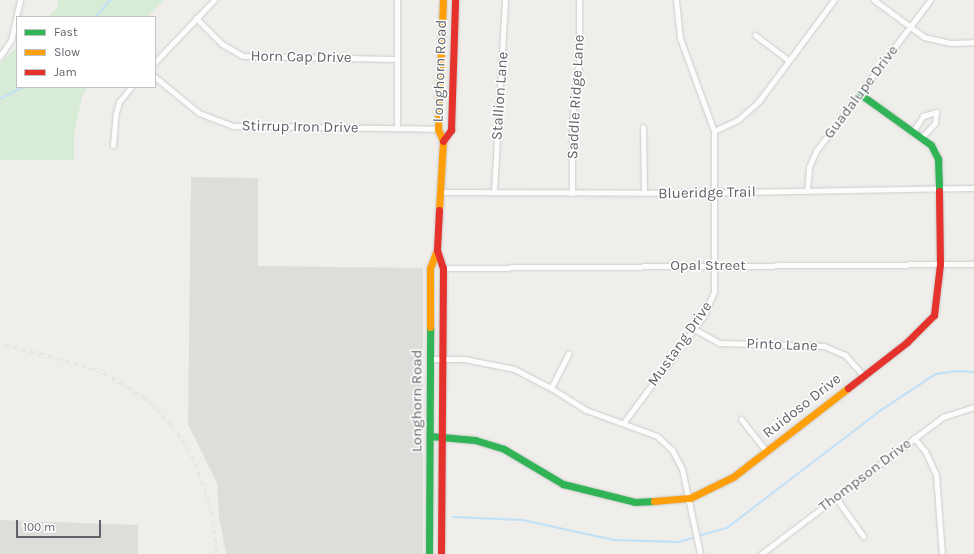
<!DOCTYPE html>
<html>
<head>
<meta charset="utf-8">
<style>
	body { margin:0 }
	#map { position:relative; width:974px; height:554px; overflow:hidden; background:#efeeea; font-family:Karla,sans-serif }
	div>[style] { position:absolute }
	.industrial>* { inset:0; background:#dfddda }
	.green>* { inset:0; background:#d8ebd6 }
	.stream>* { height:1.5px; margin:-0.75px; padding:0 0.75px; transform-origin:0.75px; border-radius:0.75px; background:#bfe0f9 }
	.roads { filter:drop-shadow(0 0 1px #cbcccc) drop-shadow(0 0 1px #cbcccc) }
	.street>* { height:5px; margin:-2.5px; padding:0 2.5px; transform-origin:2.5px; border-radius:2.5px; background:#fdfcfc }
	.fast>* { height:7px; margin:-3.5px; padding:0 3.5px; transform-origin:3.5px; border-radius:3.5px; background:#30b455 }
	.slow>* { height:7px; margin:-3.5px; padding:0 3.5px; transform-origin:3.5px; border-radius:3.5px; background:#ff9f0a }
	.jam>* { height:7px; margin:-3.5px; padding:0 3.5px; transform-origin:3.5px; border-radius:3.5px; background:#e5322d }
	.rail>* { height:3px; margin-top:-1.5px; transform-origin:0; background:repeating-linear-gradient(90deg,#fff 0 4.5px,#e4e4e4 0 9px); box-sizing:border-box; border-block:1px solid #e4e4e4 }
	span { translate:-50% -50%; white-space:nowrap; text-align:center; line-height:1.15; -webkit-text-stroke:3px #fff; paint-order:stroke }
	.street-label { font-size:15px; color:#5f6368 }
	.legend { position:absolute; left:16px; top:16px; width:140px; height:72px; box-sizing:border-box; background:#fff; border:1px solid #bfc1c3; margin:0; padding:5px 7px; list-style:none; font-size:12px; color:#5f6368 }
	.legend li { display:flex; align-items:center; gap:8px; height:20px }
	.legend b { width:20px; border:1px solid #bfc1c3 }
	.scale { position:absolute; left:16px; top:520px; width:85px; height:18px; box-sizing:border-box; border:2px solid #5f6368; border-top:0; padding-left:5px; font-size:12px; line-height:14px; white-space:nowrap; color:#5f6368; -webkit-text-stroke:3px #fff; paint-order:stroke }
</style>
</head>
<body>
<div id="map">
	<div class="industrial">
		<div style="clip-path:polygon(191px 177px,258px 178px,258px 266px,423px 268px,423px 554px,226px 554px,219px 517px,217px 483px,188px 424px)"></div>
		<div style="clip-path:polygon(0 520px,138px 525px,138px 554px,0 554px)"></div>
	</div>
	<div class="green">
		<div style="clip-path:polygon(58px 0,164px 0,147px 17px,48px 17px,57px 8px)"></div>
		<div style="clip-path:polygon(17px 47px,17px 87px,88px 87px,82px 97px,74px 134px,74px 160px,0 160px,0 63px)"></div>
	</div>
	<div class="stream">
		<div style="left:95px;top:17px;width:23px;rotate:-47deg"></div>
		<div style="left:0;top:99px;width:27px;rotate:-27deg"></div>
		<div style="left:453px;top:517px;width:70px;rotate:2.5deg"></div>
		<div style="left:523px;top:520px;width:93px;rotate:12.4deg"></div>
		<div style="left:614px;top:540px;width:65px;rotate:1.8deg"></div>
		<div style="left:679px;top:542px;width:14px;rotate:-17deg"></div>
		<div style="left:701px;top:535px;width:27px;rotate:-15deg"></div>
		<div style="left:727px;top:528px;width:193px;rotate:-37.4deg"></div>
		<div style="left:880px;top:411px;width:67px;rotate:-33.5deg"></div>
		<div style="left:936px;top:374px;width:21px;rotate:-8deg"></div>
		<div style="left:957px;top:371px;width:17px;rotate:3deg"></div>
	</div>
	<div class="roads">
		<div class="street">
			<div style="left:874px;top:0;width:62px;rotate:36.5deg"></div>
			<div style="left:924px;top:37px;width:28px;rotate:13deg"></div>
			<div style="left:951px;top:43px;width:23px;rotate:-2deg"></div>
			<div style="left:196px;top:18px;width:37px;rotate:45deg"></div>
			<div style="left:222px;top:44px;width:24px;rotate:30deg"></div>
			<div style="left:243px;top:56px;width:154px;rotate:1.1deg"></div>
			<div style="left:755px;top:35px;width:41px;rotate:37.1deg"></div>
			<div style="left:0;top:56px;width:19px;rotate:-55deg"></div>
			<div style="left:11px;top:40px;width:41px;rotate:-77.3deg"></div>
			<div style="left:155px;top:62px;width:86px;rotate:-46.4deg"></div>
			<div style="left:155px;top:77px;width:57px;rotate:39.3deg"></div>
			<div style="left:199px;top:113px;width:36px;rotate:21deg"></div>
			<div style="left:233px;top:126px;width:205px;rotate:0.8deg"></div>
			<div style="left:643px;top:127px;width:66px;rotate:89.1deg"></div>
			<div style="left:397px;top:128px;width:128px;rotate:-90deg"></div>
			<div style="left:914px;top:130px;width:17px;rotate:-57deg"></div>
			<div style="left:923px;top:116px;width:14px;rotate:-17deg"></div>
			<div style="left:936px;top:112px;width:11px;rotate:95deg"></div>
			<div style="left:935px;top:123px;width:19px;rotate:133deg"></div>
			<div style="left:714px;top:131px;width:26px;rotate:-25deg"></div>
			<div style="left:738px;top:120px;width:28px;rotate:-42deg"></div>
			<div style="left:759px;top:101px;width:126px;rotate:-53.4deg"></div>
			<div style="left:113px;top:145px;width:32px;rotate:-85deg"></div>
			<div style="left:116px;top:113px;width:11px;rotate:-75deg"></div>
			<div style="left:119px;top:102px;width:19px;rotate:-51deg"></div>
			<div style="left:494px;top:191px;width:191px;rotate:-86.7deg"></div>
			<div style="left:807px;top:191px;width:24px;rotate:-85deg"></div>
			<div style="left:809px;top:167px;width:17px;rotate:-66deg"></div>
			<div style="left:816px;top:151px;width:189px;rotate:-52.9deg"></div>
			<div style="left:440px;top:192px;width:243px;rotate:0.2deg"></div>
			<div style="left:683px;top:193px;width:291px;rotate:-1deg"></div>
			<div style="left:572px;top:193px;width:72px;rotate:-90deg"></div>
			<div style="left:572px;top:121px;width:56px;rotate:-82.9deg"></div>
			<div style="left:579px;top:65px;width:65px;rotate:-90deg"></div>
			<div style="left:443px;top:268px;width:531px;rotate:-0.43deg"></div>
			<div style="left:694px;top:329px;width:29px;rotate:29deg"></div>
			<div style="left:719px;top:343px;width:105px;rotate:1.6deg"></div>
			<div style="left:824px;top:346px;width:23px;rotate:23deg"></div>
			<div style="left:845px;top:355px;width:27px;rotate:48deg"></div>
			<div style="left:430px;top:359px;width:34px"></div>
			<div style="left:464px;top:359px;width:51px;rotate:11.3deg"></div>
			<div style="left:514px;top:369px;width:42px;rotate:27.2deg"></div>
			<div style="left:551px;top:388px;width:41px;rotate:32.2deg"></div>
			<div style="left:586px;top:410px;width:76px;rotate:20.1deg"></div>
			<div style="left:657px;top:436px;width:21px;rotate:43deg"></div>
			<div style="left:672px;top:450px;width:21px;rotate:62deg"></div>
			<div style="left:682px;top:469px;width:87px;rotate:78deg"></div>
			<div style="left:551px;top:388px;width:39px;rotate:-63deg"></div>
			<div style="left:741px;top:419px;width:41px;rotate:52deg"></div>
			<div style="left:624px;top:422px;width:134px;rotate:-53.2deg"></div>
			<div style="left:704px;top:315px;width:25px;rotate:-67deg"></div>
			<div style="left:714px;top:292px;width:161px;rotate:-90deg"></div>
			<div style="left:714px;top:131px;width:99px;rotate:-110.1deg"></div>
			<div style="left:680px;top:38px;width:38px;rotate:-96deg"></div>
			<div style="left:914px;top:438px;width:17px;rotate:50deg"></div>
			<div style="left:925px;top:451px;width:26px;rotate:65deg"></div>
			<div style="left:936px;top:475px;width:79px;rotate:85.7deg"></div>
			<div style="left:836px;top:498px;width:47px;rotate:54.6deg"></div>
			<div style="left:761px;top:554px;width:228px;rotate:-37deg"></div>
			<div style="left:943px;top:417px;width:33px;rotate:-18deg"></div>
		</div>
		<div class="fast">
			<div style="left:860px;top:94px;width:87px;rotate:35.7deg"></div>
			<div style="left:931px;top:145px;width:16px;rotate:63deg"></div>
			<div style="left:938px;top:159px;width:32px;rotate:88deg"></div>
			<div style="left:430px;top:436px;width:45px;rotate:5.1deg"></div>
			<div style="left:475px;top:440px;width:30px;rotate:17deg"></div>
			<div style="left:504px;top:449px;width:69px;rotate:30.7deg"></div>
			<div style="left:563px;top:484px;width:74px;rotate:14deg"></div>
			<div style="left:635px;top:502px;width:19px;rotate:-3deg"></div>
			<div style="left:429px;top:554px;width:227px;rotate:-89.7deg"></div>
		</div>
		<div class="slow">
			<div style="left:439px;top:210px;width:69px;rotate:-86.7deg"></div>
			<div style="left:443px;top:141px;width:13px;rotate:-113deg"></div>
			<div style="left:438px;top:129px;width:129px;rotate:-87.8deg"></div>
			<div style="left:430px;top:327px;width:59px;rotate:-90deg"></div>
			<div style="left:430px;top:268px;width:19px;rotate:-69deg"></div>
			<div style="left:654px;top:501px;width:36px;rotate:-5deg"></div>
			<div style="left:690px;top:498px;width:48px;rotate:-26deg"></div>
			<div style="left:733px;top:477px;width:145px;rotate:-37.7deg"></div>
		</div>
		<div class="jam">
			<div style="left:443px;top:141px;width:14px;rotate:-54deg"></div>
			<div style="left:451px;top:130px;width:130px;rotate:-88.2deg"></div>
			<div style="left:439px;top:210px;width:40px;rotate:92.9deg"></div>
			<div style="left:437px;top:250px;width:19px;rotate:72deg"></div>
			<div style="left:443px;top:268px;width:286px;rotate:90.4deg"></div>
			<div style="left:848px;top:388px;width:75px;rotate:-37.9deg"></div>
			<div style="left:907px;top:342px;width:38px;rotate:-45deg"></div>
			<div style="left:934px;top:315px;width:51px;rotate:-83.3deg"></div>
			<div style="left:940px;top:264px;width:73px;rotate:-90.8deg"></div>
		</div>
	</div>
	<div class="rail">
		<div style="left:0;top:343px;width:104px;rotate:15.1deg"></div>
		<div style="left:100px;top:370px;width:55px;rotate:31.7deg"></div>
		<div style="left:147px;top:399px;width:41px;rotate:47deg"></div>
		<div style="left:175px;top:429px;width:36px;rotate:58deg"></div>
		<div style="left:194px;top:459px;width:51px;rotate:70.5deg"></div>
		<div style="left:211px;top:507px;width:47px;rotate:82.7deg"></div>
	</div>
	<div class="street-label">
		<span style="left:301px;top:57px;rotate:1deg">Horn Cap Drive</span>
		<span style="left:440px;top:71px;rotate:-88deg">Longhorn Road</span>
		<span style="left:861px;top:92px;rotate:-53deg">Guadalupe Drive</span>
		<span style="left:500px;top:96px;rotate:-86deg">Stallion Lane</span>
		<span style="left:576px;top:97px;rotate:-87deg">Saddle Ridge Lane</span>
		<span style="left:300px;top:127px;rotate:1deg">Stirrup Iron Drive</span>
		<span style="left:707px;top:193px;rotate:-1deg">Blueridge Trail</span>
		<span style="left:708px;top:266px">Opal Street</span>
		<span style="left:680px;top:344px;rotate:-55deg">Mustang Drive</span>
		<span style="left:782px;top:345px;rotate:2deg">Pinto Lane</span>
		<span style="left:417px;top:401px;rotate:-90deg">Longhorn Road</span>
		<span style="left:802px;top:406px;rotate:-38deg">Ruidoso Drive</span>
		<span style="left:865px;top:475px;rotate:-37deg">Thompson Drive</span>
	</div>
	<ul class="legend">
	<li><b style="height:5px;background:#30b455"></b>Fast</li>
	<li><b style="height:5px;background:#ff9f0a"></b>Slow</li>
	<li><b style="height:5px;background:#e5322d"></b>Jam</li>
	</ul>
	<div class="scale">100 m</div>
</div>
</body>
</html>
